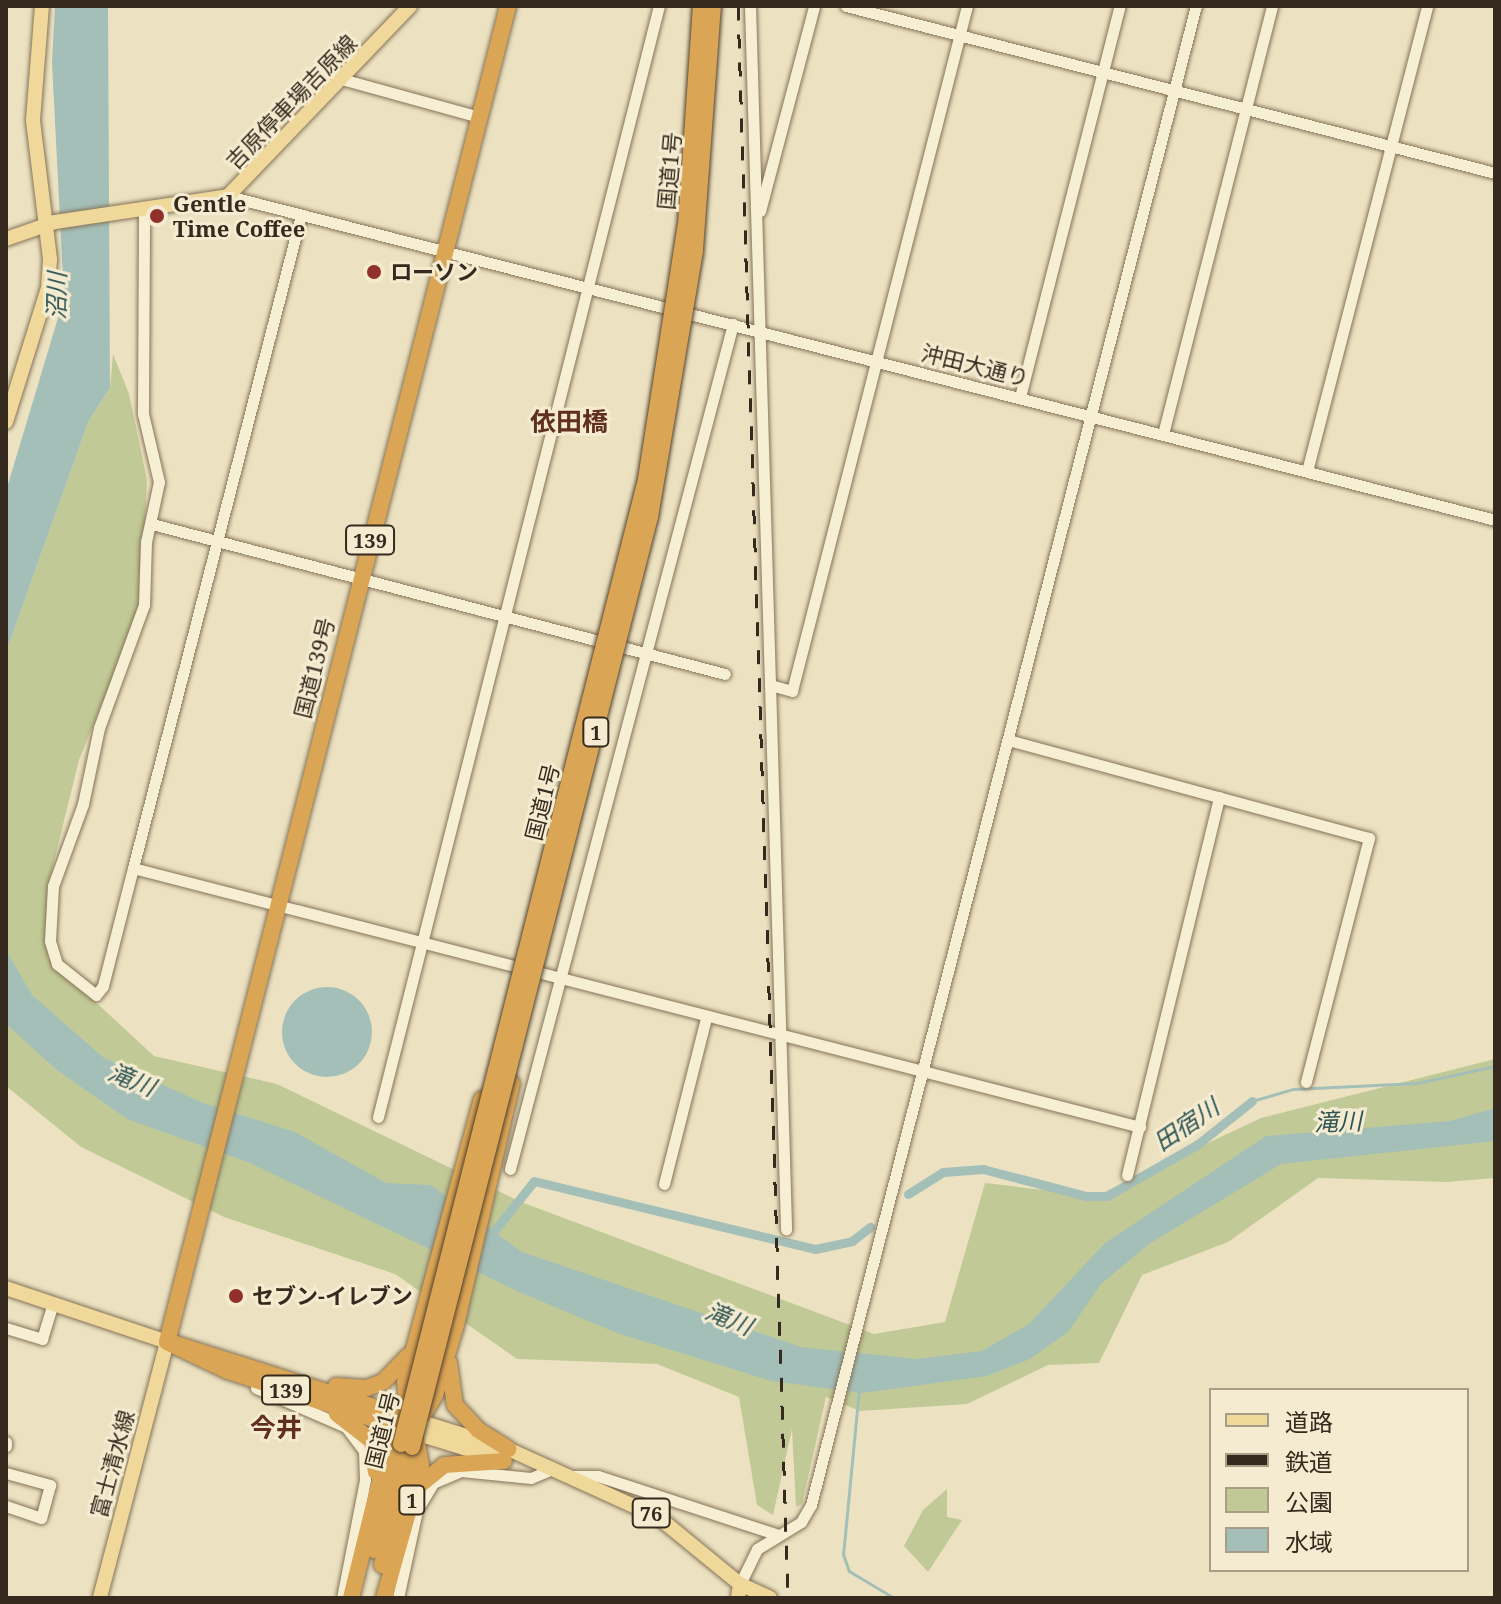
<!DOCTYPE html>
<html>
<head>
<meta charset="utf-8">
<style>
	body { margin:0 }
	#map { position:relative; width:1501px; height:1604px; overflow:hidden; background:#ece2c1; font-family:"Noto Serif","Noto Sans JP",serif }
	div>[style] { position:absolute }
	.green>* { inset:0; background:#c1ca96 }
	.water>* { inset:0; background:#a4bfb8 }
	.round { border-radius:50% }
	.stream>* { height:3px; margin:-1.5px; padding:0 1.5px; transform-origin:1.5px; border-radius:1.5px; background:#a4bfb8 }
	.canal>* { height:9px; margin:-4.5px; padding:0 4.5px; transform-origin:4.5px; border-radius:4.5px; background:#a4bfb8 }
	.roads { filter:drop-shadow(0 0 2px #857359) drop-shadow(0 0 2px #857359) }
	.minor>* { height:11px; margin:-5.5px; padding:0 5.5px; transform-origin:5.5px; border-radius:5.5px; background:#f7efd4 }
	.major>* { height:14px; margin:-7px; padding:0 7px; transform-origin:7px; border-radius:7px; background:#efd89a }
	.highway>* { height:16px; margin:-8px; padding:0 8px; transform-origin:8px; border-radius:8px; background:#daa554 }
	.rail>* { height:3px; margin-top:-1.5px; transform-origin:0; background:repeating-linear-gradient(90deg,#352a1d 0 14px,transparent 0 28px) }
	.bridges { filter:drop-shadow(0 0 2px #53412e) drop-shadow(0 0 2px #53412e) }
	.highway-bridge>* { height:16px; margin:-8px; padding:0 8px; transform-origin:8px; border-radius:8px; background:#daa554 }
	.dots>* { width:22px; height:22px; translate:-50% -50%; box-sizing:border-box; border:4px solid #f4ebd0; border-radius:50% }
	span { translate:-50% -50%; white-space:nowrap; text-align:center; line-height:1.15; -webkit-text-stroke:6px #f4ebd0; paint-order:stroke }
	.shield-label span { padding:2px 6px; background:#f4ebd0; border:2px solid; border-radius:6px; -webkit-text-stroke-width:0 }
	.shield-label { font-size:20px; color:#352a1d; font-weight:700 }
	.street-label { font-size:22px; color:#352a1d }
	.poi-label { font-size:22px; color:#352a1d; font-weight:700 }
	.left { translate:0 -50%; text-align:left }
	.water-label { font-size:24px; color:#2d5554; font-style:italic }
	.quarter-label { font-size:26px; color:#602f1e; font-weight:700 }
	.frame { position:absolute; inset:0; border:8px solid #352a1d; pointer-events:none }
	.legend { position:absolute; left:1209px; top:1388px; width:260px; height:184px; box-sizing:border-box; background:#f4ebd0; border:2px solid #a89e88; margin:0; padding:10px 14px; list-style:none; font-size:24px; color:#352a1d }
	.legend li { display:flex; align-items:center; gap:16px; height:40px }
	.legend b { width:40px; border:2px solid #a89e88 }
</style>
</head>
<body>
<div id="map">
	<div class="green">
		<div style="clip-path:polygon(113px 354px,129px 394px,147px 480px,141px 608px,79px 760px,48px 886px,48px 958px,154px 1056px,277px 1084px,521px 1202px,874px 1334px,945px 1322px,985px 1183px,1096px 1196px,1261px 1118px,1495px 1059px,1495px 1178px,1446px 1182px,1318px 1178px,1228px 1242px,1142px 1275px,1099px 1363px,1048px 1365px,967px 1404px,860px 1411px,826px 1397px,802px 1504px,796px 1507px,792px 1429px,773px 1515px,757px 1505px,739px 1397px,657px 1364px,517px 1359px,395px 1274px,224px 1217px,81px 1147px,6px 1086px,6px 652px,89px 420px,110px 388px)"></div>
		<div style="clip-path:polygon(947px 1489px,947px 1517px,962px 1520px,928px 1572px,904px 1546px,923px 1510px)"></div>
	</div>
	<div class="water">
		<div style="clip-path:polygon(55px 6px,108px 6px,110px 388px,89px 420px,6px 652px,6px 491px,64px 298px,52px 63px)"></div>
		<div style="clip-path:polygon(6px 950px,32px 995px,104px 1058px,203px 1103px,295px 1132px,386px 1183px,431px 1185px,522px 1252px,801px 1347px,917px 1359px,982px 1351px,1029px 1324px,1105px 1243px,1266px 1136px,1450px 1121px,1495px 1108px,1495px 1141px,1281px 1164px,1149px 1244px,1101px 1284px,1068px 1332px,1030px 1359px,987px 1376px,862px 1393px,771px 1381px,617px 1333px,519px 1292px,250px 1163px,127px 1119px,57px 1070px,6px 1024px)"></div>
		<div class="round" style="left:282px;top:987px;width:90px;height:90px"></div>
	</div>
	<div class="stream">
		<div style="left:1252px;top:1101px;width:43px;rotate:-16.3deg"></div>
		<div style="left:1293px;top:1089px;width:124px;rotate:-2.8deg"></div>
		<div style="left:1417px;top:1083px;width:80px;rotate:-12.3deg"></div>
		<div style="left:859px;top:1389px;width:166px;rotate:95.5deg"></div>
		<div style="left:843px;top:1554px;width:18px;rotate:71deg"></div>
		<div style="left:849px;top:1571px;width:52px;rotate:31deg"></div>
	</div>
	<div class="canal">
		<div style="left:908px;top:1194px;width:41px;rotate:-32.2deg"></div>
		<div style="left:943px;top:1172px;width:40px;rotate:-4.3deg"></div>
		<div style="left:983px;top:1169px;width:106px;rotate:14.7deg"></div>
		<div style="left:1086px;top:1196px;width:21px"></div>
		<div style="left:1107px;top:1196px;width:105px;rotate:-29.7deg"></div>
		<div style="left:1198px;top:1144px;width:69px;rotate:-38.5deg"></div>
		<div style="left:490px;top:1236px;width:70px;rotate:-51.3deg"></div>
		<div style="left:534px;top:1181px;width:289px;rotate:13.6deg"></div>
		<div style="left:815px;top:1249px;width:38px;rotate:-12deg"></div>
		<div style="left:852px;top:1241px;width:23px;rotate:-38deg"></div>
	</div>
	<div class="roads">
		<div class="minor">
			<div style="left:750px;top:6px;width:1224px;rotate:88.31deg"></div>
			<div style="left:846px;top:6px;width:670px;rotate:14.43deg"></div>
			<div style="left:345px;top:80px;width:139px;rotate:15.4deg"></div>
			<div style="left:228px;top:196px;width:1308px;rotate:14.34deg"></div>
			<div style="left:760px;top:211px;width:212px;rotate:-75.2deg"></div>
			<div style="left:301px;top:215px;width:674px;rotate:104.43deg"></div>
			<div style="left:133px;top:868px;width:1040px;rotate:14.42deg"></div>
			<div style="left:1020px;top:397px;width:404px;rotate:-75.7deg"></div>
			<div style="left:1163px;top:434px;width:442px;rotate:-75.7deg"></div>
			<div style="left:1307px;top:471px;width:480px;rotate:-75.5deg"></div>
			<div style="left:152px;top:524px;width:592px;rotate:14.67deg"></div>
			<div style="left:770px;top:685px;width:23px;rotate:15deg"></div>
			<div style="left:792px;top:691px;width:707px;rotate:-75.67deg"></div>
			<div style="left:1008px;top:740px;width:374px;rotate:15.2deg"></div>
			<div style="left:1369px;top:838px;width:252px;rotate:104.5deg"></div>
			<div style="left:133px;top:868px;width:122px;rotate:104.3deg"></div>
			<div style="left:103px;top:986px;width:11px;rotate:128deg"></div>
			<div style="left:96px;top:995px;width:50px;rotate:-141.5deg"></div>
			<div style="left:57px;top:964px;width:24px;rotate:-107deg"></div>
			<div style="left:50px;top:941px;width:55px;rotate:-86.9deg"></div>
			<div style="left:53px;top:886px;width:87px;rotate:-69.9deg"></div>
			<div style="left:83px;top:804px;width:78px;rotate:-78.1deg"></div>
			<div style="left:99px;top:728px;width:131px;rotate:-69.9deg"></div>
			<div style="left:144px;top:605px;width:63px;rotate:-88.2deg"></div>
			<div style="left:146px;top:542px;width:61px;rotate:-77.8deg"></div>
			<div style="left:159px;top:482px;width:70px;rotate:-103.2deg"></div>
			<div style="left:143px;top:414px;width:207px;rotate:-89.7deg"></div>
			<div style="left:378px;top:1117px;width:1146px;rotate:-75.81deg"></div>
			<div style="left:510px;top:1169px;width:874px;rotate:-75.22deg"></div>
			<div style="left:1127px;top:1175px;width:389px;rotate:-76.3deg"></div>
			<div style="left:664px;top:1184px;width:171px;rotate:-75.8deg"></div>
			<div style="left:6px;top:1328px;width:38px;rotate:17deg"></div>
			<div style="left:42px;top:1339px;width:38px;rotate:-73deg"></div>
			<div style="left:256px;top:1388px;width:98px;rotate:23.4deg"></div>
			<div style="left:346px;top:1427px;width:30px;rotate:53deg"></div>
			<div style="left:364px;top:1451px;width:29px;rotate:88deg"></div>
			<div style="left:365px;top:1480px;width:120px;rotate:101deg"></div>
			<div style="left:6px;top:1442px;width:4px;rotate:90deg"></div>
			<div style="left:6px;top:1473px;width:46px;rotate:15.3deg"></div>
			<div style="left:50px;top:1485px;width:34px;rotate:105deg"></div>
			<div style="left:41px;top:1518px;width:37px;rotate:-161deg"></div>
			<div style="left:572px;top:1476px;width:26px"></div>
			<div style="left:598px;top:1476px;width:189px;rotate:18.1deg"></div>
			<div style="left:740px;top:1584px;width:39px;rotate:-64deg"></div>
			<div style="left:757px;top:1549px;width:52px;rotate:-31.5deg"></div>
			<div style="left:801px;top:1522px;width:20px;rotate:-60deg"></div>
			<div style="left:811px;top:1505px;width:1548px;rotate:-75.6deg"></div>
			<div style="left:398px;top:1598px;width:90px;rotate:-77.8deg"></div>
			<div style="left:417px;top:1510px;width:31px;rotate:-59deg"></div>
			<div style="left:433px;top:1483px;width:30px;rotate:-23deg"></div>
			<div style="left:461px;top:1471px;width:70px;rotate:5.7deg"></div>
			<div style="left:531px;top:1478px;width:21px;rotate:-23deg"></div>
		</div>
		<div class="major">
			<div style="left:6px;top:239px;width:52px;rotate:-19.1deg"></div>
			<div style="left:55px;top:222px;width:175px;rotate:-8.5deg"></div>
			<div style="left:228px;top:196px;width:263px;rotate:-46.2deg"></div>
			<div style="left:6px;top:422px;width:140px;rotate:-72.6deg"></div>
			<div style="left:48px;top:288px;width:29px;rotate:-86deg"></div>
			<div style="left:50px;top:259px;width:140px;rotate:-97deg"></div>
			<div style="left:33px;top:120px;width:114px;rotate:-85.5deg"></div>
			<div style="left:6px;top:1288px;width:170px;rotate:18.5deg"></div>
			<div style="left:167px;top:1342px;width:265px;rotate:104.7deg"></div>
			<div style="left:412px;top:1419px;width:101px;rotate:17.4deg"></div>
			<div style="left:508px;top:1449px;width:165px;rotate:24.4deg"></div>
			<div style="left:658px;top:1517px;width:106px;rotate:39.3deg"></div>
			<div style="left:740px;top:1584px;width:14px;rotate:98deg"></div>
			<div style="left:409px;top:1431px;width:97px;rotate:17.3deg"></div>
			<div style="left:740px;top:1584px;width:33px;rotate:25deg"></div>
		</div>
		<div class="highway">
			<div style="left:167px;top:1342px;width:1379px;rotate:-75.68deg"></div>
			<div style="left:167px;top:1342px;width:68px;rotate:25.4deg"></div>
			<div style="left:228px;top:1371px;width:191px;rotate:18.3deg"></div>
			<div style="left:172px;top:1343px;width:252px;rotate:17.6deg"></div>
			<div style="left:449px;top:1363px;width:42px;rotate:81.9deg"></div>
			<div style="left:455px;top:1405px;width:34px;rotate:47deg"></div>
			<div style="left:478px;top:1430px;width:36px;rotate:32deg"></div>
			<div style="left:336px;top:1386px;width:31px;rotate:4deg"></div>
			<div style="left:367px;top:1388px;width:17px;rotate:-21deg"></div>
			<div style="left:383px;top:1382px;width:36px;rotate:-46deg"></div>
			<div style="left:337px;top:1414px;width:44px;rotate:37.6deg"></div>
			<div style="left:372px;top:1441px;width:31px;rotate:83deg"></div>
			<div style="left:423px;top:1415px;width:23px;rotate:-59deg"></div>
			<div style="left:435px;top:1395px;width:73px;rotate:-73.3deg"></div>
			<div style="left:456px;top:1325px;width:248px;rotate:-77deg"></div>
			<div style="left:408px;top:1421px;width:39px;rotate:-94deg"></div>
			<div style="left:405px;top:1382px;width:293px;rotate:-74.8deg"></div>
			<div style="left:416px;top:1488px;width:36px;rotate:-39deg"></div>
			<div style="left:444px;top:1465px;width:60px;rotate:-3.8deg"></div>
			<div style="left:374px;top:1550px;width:109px;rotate:-75.7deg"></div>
			<div style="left:382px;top:1565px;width:122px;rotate:-75.7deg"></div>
			<div style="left:351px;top:1598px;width:149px;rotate:-76.1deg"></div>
			<div style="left:387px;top:1453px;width:33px;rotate:-55deg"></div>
			<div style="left:384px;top:1598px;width:137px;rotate:-74.3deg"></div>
			<div style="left:421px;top:1466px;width:41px;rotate:-99.9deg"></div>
		</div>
	</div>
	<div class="rail">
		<div style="left:738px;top:6px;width:1593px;rotate:88.2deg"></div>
	</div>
	<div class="bridges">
		<div class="highway-bridge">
			<div style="left:401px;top:1444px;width:996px;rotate:-75.75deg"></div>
			<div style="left:646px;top:479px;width:257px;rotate:-81.1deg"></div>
			<div style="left:686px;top:225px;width:220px;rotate:-86.1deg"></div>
			<div style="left:412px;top:1447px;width:960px;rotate:-75.65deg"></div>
			<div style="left:650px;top:517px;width:271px;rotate:-80.4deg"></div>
			<div style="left:695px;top:250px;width:245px;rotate:-85.8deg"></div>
		</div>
	</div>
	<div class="dots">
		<div style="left:157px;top:216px;background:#92302b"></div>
		<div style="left:374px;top:272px;background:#92302b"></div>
		<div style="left:236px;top:1296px;background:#92302b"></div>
	</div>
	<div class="shield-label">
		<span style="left:370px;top:540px">139</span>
		<span style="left:596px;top:732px">1</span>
		<span style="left:286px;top:1390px">139</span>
		<span style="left:412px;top:1500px">1</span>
		<span style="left:651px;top:1513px">76</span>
	</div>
	<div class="street-label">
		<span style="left:291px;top:102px;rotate:-46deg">吉原停車場吉原線</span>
		<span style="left:669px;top:171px;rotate:-85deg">国道1号</span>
		<span style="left:975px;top:365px;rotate:14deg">沖田大通り</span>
		<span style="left:314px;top:668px;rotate:-76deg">国道139号</span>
		<span style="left:542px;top:802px;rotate:-76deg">国道1号</span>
		<span style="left:382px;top:1430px;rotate:-76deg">国道1号</span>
		<span style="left:112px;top:1464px;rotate:-75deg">富士清水線</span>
	</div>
	<div class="poi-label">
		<span class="left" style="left:173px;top:216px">Gentle<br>Time Coffee</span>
		<span class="left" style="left:390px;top:272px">ローソン</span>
		<span class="left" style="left:252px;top:1296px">セブン-イレブン</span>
	</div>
	<div class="water-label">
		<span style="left:56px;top:296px;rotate:-89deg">沼川</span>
		<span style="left:132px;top:1079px;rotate:22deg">滝川</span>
		<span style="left:1338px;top:1121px;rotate:-2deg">滝川</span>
		<span style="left:1186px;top:1124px;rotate:-34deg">田宿川</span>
		<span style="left:729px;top:1318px;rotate:22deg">滝川</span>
	</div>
	<div class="quarter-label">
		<span style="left:569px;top:422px">依田橋</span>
		<span style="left:276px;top:1428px">今井</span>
	</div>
	<div class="frame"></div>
	<ul class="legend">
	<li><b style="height:10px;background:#efd89a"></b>道路</li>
	<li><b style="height:10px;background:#352a1d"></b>鉄道</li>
	<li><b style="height:22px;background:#c1ca96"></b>公園</li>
	<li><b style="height:22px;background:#a4bfb8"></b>水域</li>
	</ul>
</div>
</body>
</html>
